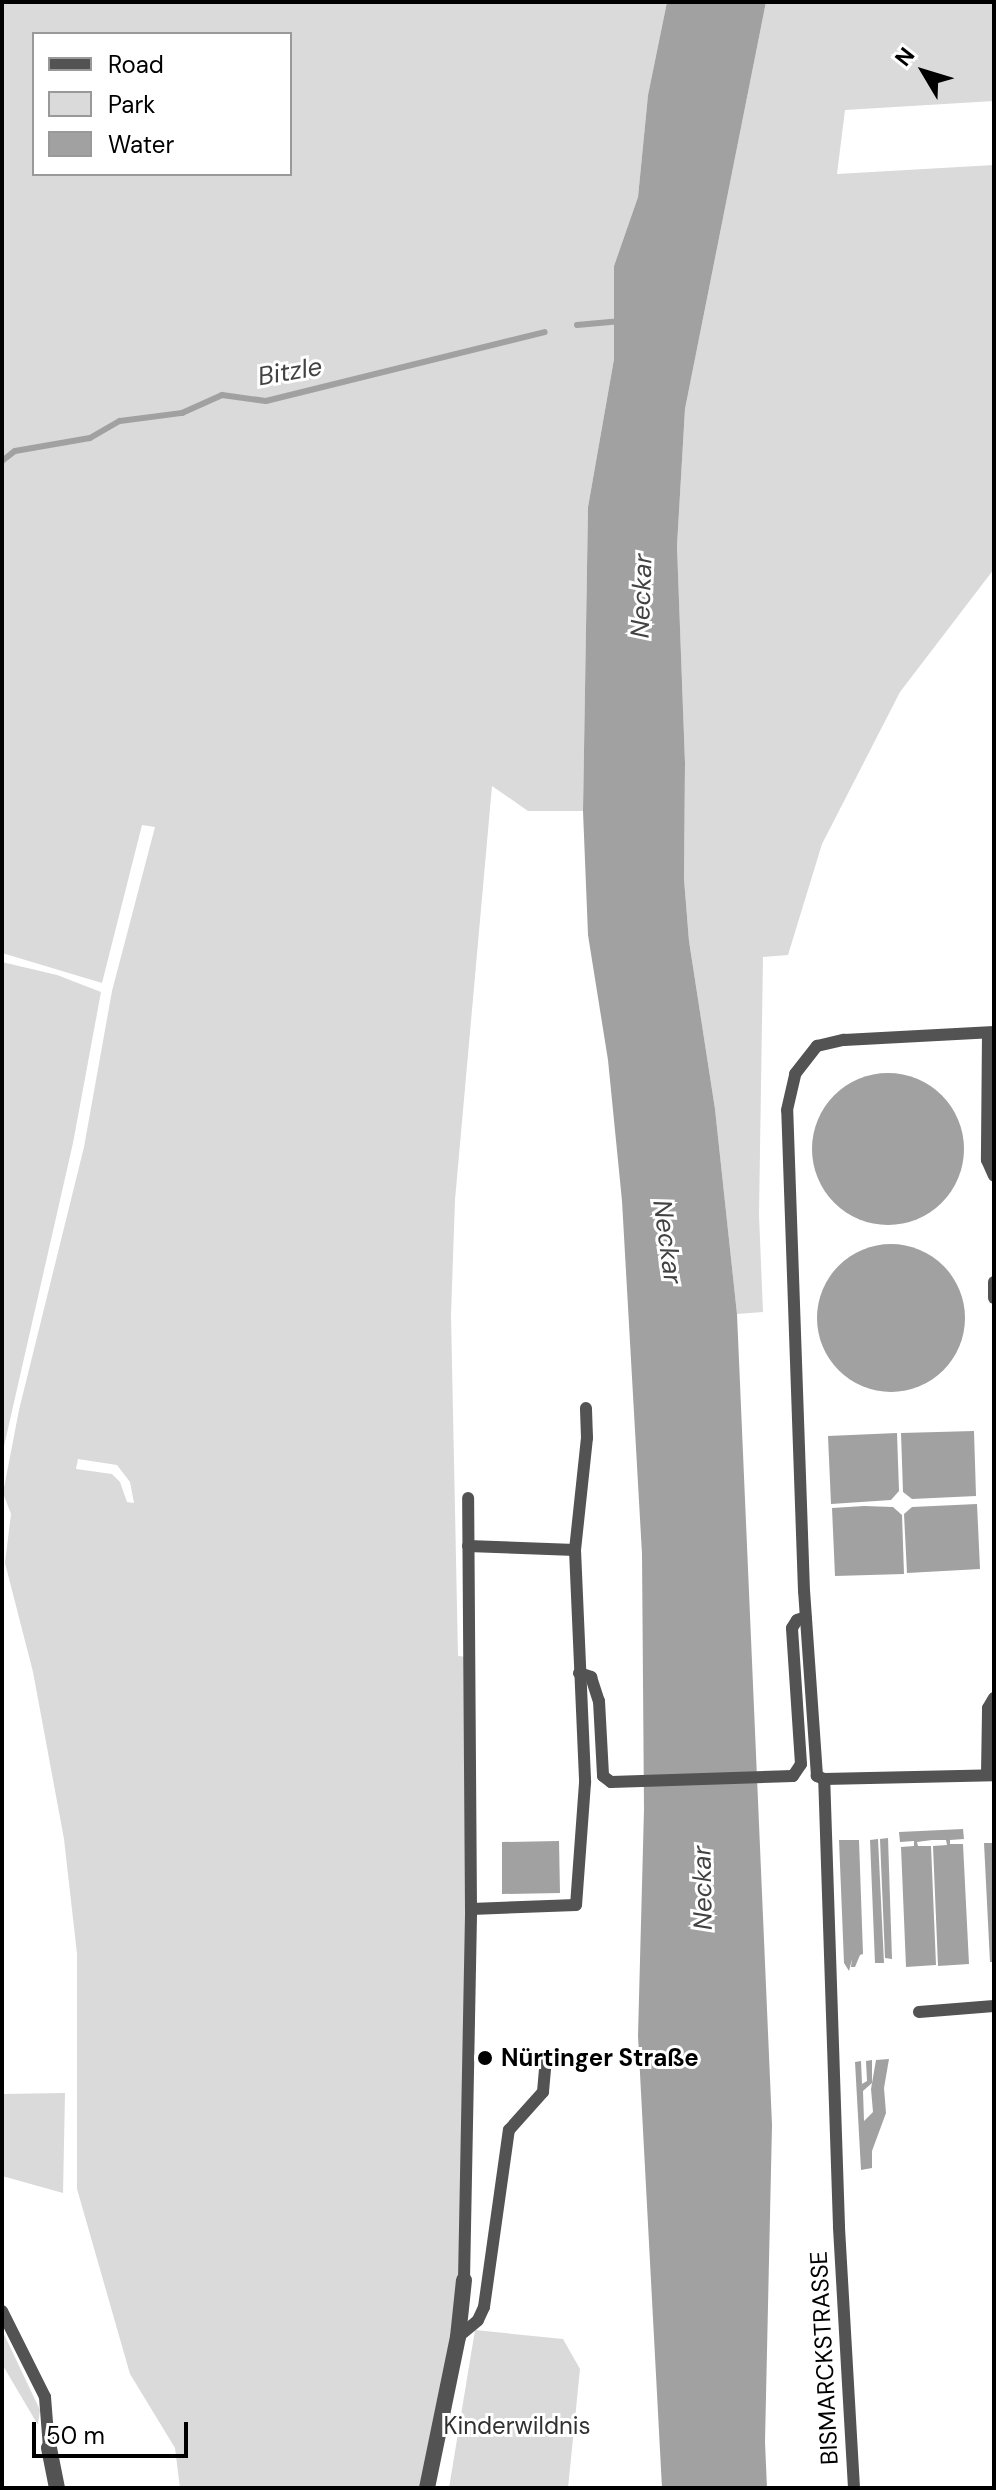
<!DOCTYPE html>
<html>
<head>
<meta charset="utf-8">
<style>
	body { margin:0 }
	#map { position:relative; width:996px; height:2490px; overflow:hidden; background:#fff; font-family:"DM Sans",sans-serif }
	div>[style] { position:absolute }
	.green>* { inset:0; background:#dadada }
	.water>* { inset:0; background:#a1a1a1 }
	.round { border-radius:50% }
	.stream>* { height:6px; margin:-3px; padding:0 3px; transform-origin:3px; border-radius:3px; background:#a1a1a1 }
	.service>* { height:12px; margin:-6px; padding:0 6px; transform-origin:6px; border-radius:6px; background:#535353 }
	.minor>* { height:16px; margin:-8px; padding:0 8px; transform-origin:8px; border-radius:8px; background:#535353 }
	.dots>* { width:22px; height:22px; translate:-50% -50%; box-sizing:border-box; border:4px solid #fff; border-radius:50% }
	span { translate:-50% -50%; white-space:nowrap; text-align:center; line-height:1.15; -webkit-text-stroke:6px #fff; paint-order:stroke }
	.poi-label { font-size:24px; color:#000; font-weight:700 }
	.left { translate:0 -50%; text-align:left }
	.street-label { font-size:24px; color:#000 }
	.park-label { font-size:24px; color:#313131 }
	.water-label { font-size:26px; color:#424242; font-style:italic }
	.frame { position:absolute; inset:0; border:4px solid #000; pointer-events:none }
	.legend { position:absolute; left:32px; top:32px; width:260px; height:144px; box-sizing:border-box; background:#fff; border:2px solid #999; margin:0; padding:10px 14px; list-style:none; font-size:24px; color:#000 }
	.legend li { display:flex; align-items:center; gap:16px; height:40px }
	.legend b { width:40px; border:2px solid #999 }
	.north { position:absolute; left:884px; top:32px; width:80px; height:80px; -webkit-text-stroke:6px #fff; paint-order:stroke; rotate:308deg; font-size:22px; font-weight:700; line-height:32px; text-align:center; color:#000 }
	.north::after { content:''; display:block; margin:auto; width:28px; height:36px; background:#000; clip-path:polygon(50% 0,100% 100%,50% 72%,0 100%) }
	.scale { position:absolute; left:32px; top:2422px; width:156px; height:36px; box-sizing:border-box; border:4px solid #000; border-top:0; padding-left:10px; font-size:24px; line-height:28px; white-space:nowrap; color:#000; -webkit-text-stroke:6px #fff; paint-order:stroke }
</style>
</head>
<body>
<div id="map">
	<div class="green">
		<div style="clip-path:polygon(evenodd,2px 2px,667px 2px,648px 95px,638px 197px,614px 266px,614px 359px,588px 507px,583px 811px,528px 811px,492px 786px,455px 1200px,451px 1315px,458px 1656px,468px 1657px,464px 2280px,427px 2488px,180px 2488px,175px 2448px,130px 2374px,77px 2189px,77px 1954px,64px 1839px,33px 1672px,5px 1563px,11px 1514px,3px 1493px,19px 1410px,84px 1147px,112px 991px,155px 827px,142px 825px,102px 983px,2px 953px,2px 2px,34px 34px,290px 34px,290px 174px,34px 174px,34px 34px,2px 2px,78px 1459px,117px 1465px,130px 1482px,134px 1503px,127px 1502px,120px 1482px,112px 1474px,76px 1469px,78px 1459px)"></div>
		<div style="clip-path:polygon(766px 2px,994px 2px,994px 101px,845px 110px,837px 174px,994px 165px,994px 569px,900px 692px,822px 844px,788px 955px,763px 957px,759px 1215px,763px 1312px,737px 1314px,715px 1109px,689px 941px,684px 879px,685px 763px,677px 546px,685px 409px)"></div>
		<div style="clip-path:polygon(2px 962px,57px 975px,101px 992px,73px 1143px,2px 1455px)"></div>
		<div style="clip-path:polygon(65px 2093px,63px 2193px,2px 2176px,2px 2094px)"></div>
		<div style="clip-path:polygon(2px 2330px,40px 2410px,38px 2425px,2px 2364px)"></div>
		<div style="clip-path:polygon(475px 2330px,563px 2339px,580px 2369px,568px 2488px,449px 2488px)"></div>
	</div>
	<div class="water">
		<div style="clip-path:polygon(667px 2px,766px 2px,685px 409px,677px 546px,685px 763px,684px 879px,689px 941px,715px 1109px,737px 1314px,772px 2125px,765px 2442px,767px 2488px,662px 2488px,638px 2036px,644px 1809px,642px 1554px,622px 1201px,608px 1060px,588px 935px,583px 811px,588px 507px,614px 359px,614px 266px,638px 197px,648px 95px)"></div>
		<div class="round" style="left:812px;top:1073px;width:152px;height:152px"></div>
		<div class="round" style="left:817px;top:1244px;width:148px;height:148px"></div>
		<div style="clip-path:polygon(974px 1431px,976px 1496px,912px 1499px,903px 1492px,901px 1433px)"></div>
		<div style="clip-path:polygon(897px 1433px,899px 1491px,891px 1500px,831px 1504px,828px 1436px)"></div>
		<div style="clip-path:polygon(977px 1504px,980px 1569px,907px 1573px,904px 1514px,912px 1507px)"></div>
		<div style="clip-path:polygon(864px 1506px,893px 1507px,902px 1515px,904px 1574px,835px 1576px,832px 1508px)"></div>
		<div style="clip-path:polygon(963px 1829px,964px 1839px,950px 1840px,950px 1844px,963px 1844px,969px 1964px,938px 1966px,933px 1846px,947px 1845px,946px 1840px,932px 1840px,917px 1842px,918px 1846px,931px 1846px,936px 1965px,906px 1967px,901px 1847px,914px 1846px,914px 1841px,900px 1842px,899px 1832px)"></div>
		<div style="clip-path:polygon(888px 1838px,892px 1959px,885px 1958px,880px 1839px)"></div>
		<div style="clip-path:polygon(878px 1839px,884px 1963px,875px 1963px,870px 1840px)"></div>
		<div style="clip-path:polygon(839px 1840px,859px 1840px,863px 1954px,860px 1955px,855px 1967px,851px 1967px,852px 1959px,849px 1971px,844px 1963px)"></div>
		<div style="clip-path:polygon(559px 1841px,560px 1893px,502px 1894px,502px 1842px)"></div>
		<div style="clip-path:polygon(984px 1843px,994px 1843px,994px 1962px,990px 1962px)"></div>
		<div style="clip-path:polygon(889px 2059px,884px 2088px,886px 2113px,872px 2151px,872px 2168px,861px 2170px,855px 2062px,861px 2061px,862px 2084px,867px 2081px,866px 2061px,872px 2060px,872px 2083px,863px 2091px,864px 2121px,873px 2112px,871px 2089px,876px 2060px)"></div>
	</div>
	<div class="stream">
		<div style="left:577px;top:325px;width:36px;rotate:-5deg"></div>
		<div style="left:2px;top:461px;width:16px;rotate:-38deg"></div>
		<div style="left:15px;top:451px;width:76px;rotate:-9.8deg"></div>
		<div style="left:90px;top:438px;width:34px;rotate:-30deg"></div>
		<div style="left:120px;top:421px;width:63px;rotate:-7.4deg"></div>
		<div style="left:182px;top:413px;width:44px;rotate:-24.2deg"></div>
		<div style="left:222px;top:395px;width:44px;rotate:7.8deg"></div>
		<div style="left:266px;top:401px;width:287px;rotate:-13.9deg"></div>
	</div>
	<div class="service">
		<div style="left:988px;top:1033px;width:127px;rotate:90.5deg"></div>
		<div style="left:987px;top:1160px;width:17px;rotate:66deg"></div>
		<div style="left:994px;top:1282px;width:16px;rotate:90deg"></div>
		<div style="left:468px;top:1546px;width:107px;rotate:2.1deg"></div>
		<div style="left:575px;top:1550px;width:233px;rotate:87.5deg"></div>
		<div style="left:585px;top:1783px;width:122px;rotate:94.2deg"></div>
		<div style="left:576px;top:1905px;width:105px;rotate:177.8deg"></div>
		<div style="left:575px;top:1550px;width:113px;rotate:-83.9deg"></div>
		<div style="left:587px;top:1438px;width:30px;rotate:-92deg"></div>
		<div style="left:579px;top:1673px;width:13px;rotate:18deg"></div>
		<div style="left:591px;top:1677px;width:25px;rotate:72deg"></div>
		<div style="left:599px;top:1701px;width:75px;rotate:86.9deg"></div>
		<div style="left:603px;top:1776px;width:10px;rotate:37deg"></div>
		<div style="left:611px;top:1782px;width:182px;rotate:-1.9deg"></div>
		<div style="left:793px;top:1776px;width:14px;rotate:-56deg"></div>
		<div style="left:801px;top:1764px;width:136px;rotate:-93.8deg"></div>
		<div style="left:792px;top:1628px;width:9px;rotate:-58deg"></div>
		<div style="left:797px;top:1620px;width:9px;rotate:-18deg"></div>
		<div style="left:987px;top:1775px;width:67px;rotate:-89.1deg"></div>
		<div style="left:988px;top:1708px;width:12px;rotate:-59deg"></div>
		<div style="left:824px;top:1779px;width:8px;rotate:-157deg"></div>
		<div style="left:817px;top:1776px;width:185px;rotate:-94deg"></div>
		<div style="left:804px;top:1591px;width:481px;rotate:-92deg"></div>
		<div style="left:787px;top:1110px;width:37px;rotate:-77deg"></div>
		<div style="left:795px;top:1074px;width:36px;rotate:-52deg"></div>
		<div style="left:817px;top:1046px;width:28px;rotate:-13deg"></div>
		<div style="left:844px;top:1040px;width:150px;rotate:-3.1deg"></div>
		<div style="left:919px;top:2012px;width:75px;rotate:-4.6deg"></div>
		<div style="left:464px;top:2280px;width:371px;rotate:-88.9deg"></div>
		<div style="left:471px;top:1909px;width:411px;rotate:-90.4deg"></div>
		<div style="left:2px;top:2311px;width:96px;rotate:63.4deg"></div>
		<div style="left:45px;top:2397px;width:51px;rotate:85.5deg"></div>
		<div style="left:458px;top:2337px;width:26px;rotate:-40deg"></div>
		<div style="left:478px;top:2320px;width:14px;rotate:-65deg"></div>
		<div style="left:484px;top:2307px;width:179px;rotate:-82deg"></div>
		<div style="left:509px;top:2130px;width:51px;rotate:-48.2deg"></div>
		<div style="left:543px;top:2092px;width:35px;rotate:-85deg"></div>
		<div style="left:854px;top:2488px;width:262px;rotate:-93.3deg"></div>
		<div style="left:839px;top:2226px;width:447px;rotate:-91.9deg"></div>
		<div style="left:824px;top:1779px;width:170px;rotate:-1.3deg"></div>
	</div>
	<div class="minor">
		<div style="left:49px;top:2448px;width:41px;rotate:78.7deg"></div>
		<div style="left:427px;top:2488px;width:154px;rotate:-78.4deg"></div>
		<div style="left:458px;top:2337px;width:57px;rotate:-84deg"></div>
	</div>
	<div class="dots">
		<div style="left:485px;top:2058px;background:#000"></div>
	</div>
	<div class="poi-label">
		<span class="left" style="left:501px;top:2058px">Nürtinger Straße</span>
	</div>
	<div class="street-label">
		<span style="left:824px;top:2358px;rotate:-93deg">BISMARCKSTRASSE</span>
	</div>
	<div class="park-label">
		<span style="left:517px;top:2426px">Kinderwildnis</span>
	</div>
	<div class="water-label">
		<span style="left:290px;top:372px;rotate:-10deg">Bitzle</span>
		<span style="left:642px;top:596px;rotate:-88deg">Neckar</span>
		<span style="left:667px;top:1242px;rotate:82deg">Neckar</span>
		<span style="left:703px;top:1888px;rotate:-91deg">Neckar</span>
	</div>
	<div class="frame"></div>
	<ul class="legend">
	<li><b style="height:10px;background:#535353"></b>Road</li>
	<li><b style="height:22px;background:#dadada"></b>Park</li>
	<li><b style="height:22px;background:#a1a1a1"></b>Water</li>
	</ul>
	<div class="north">N</div>
	<div class="scale">50 m</div>
</div>
</body>
</html>
